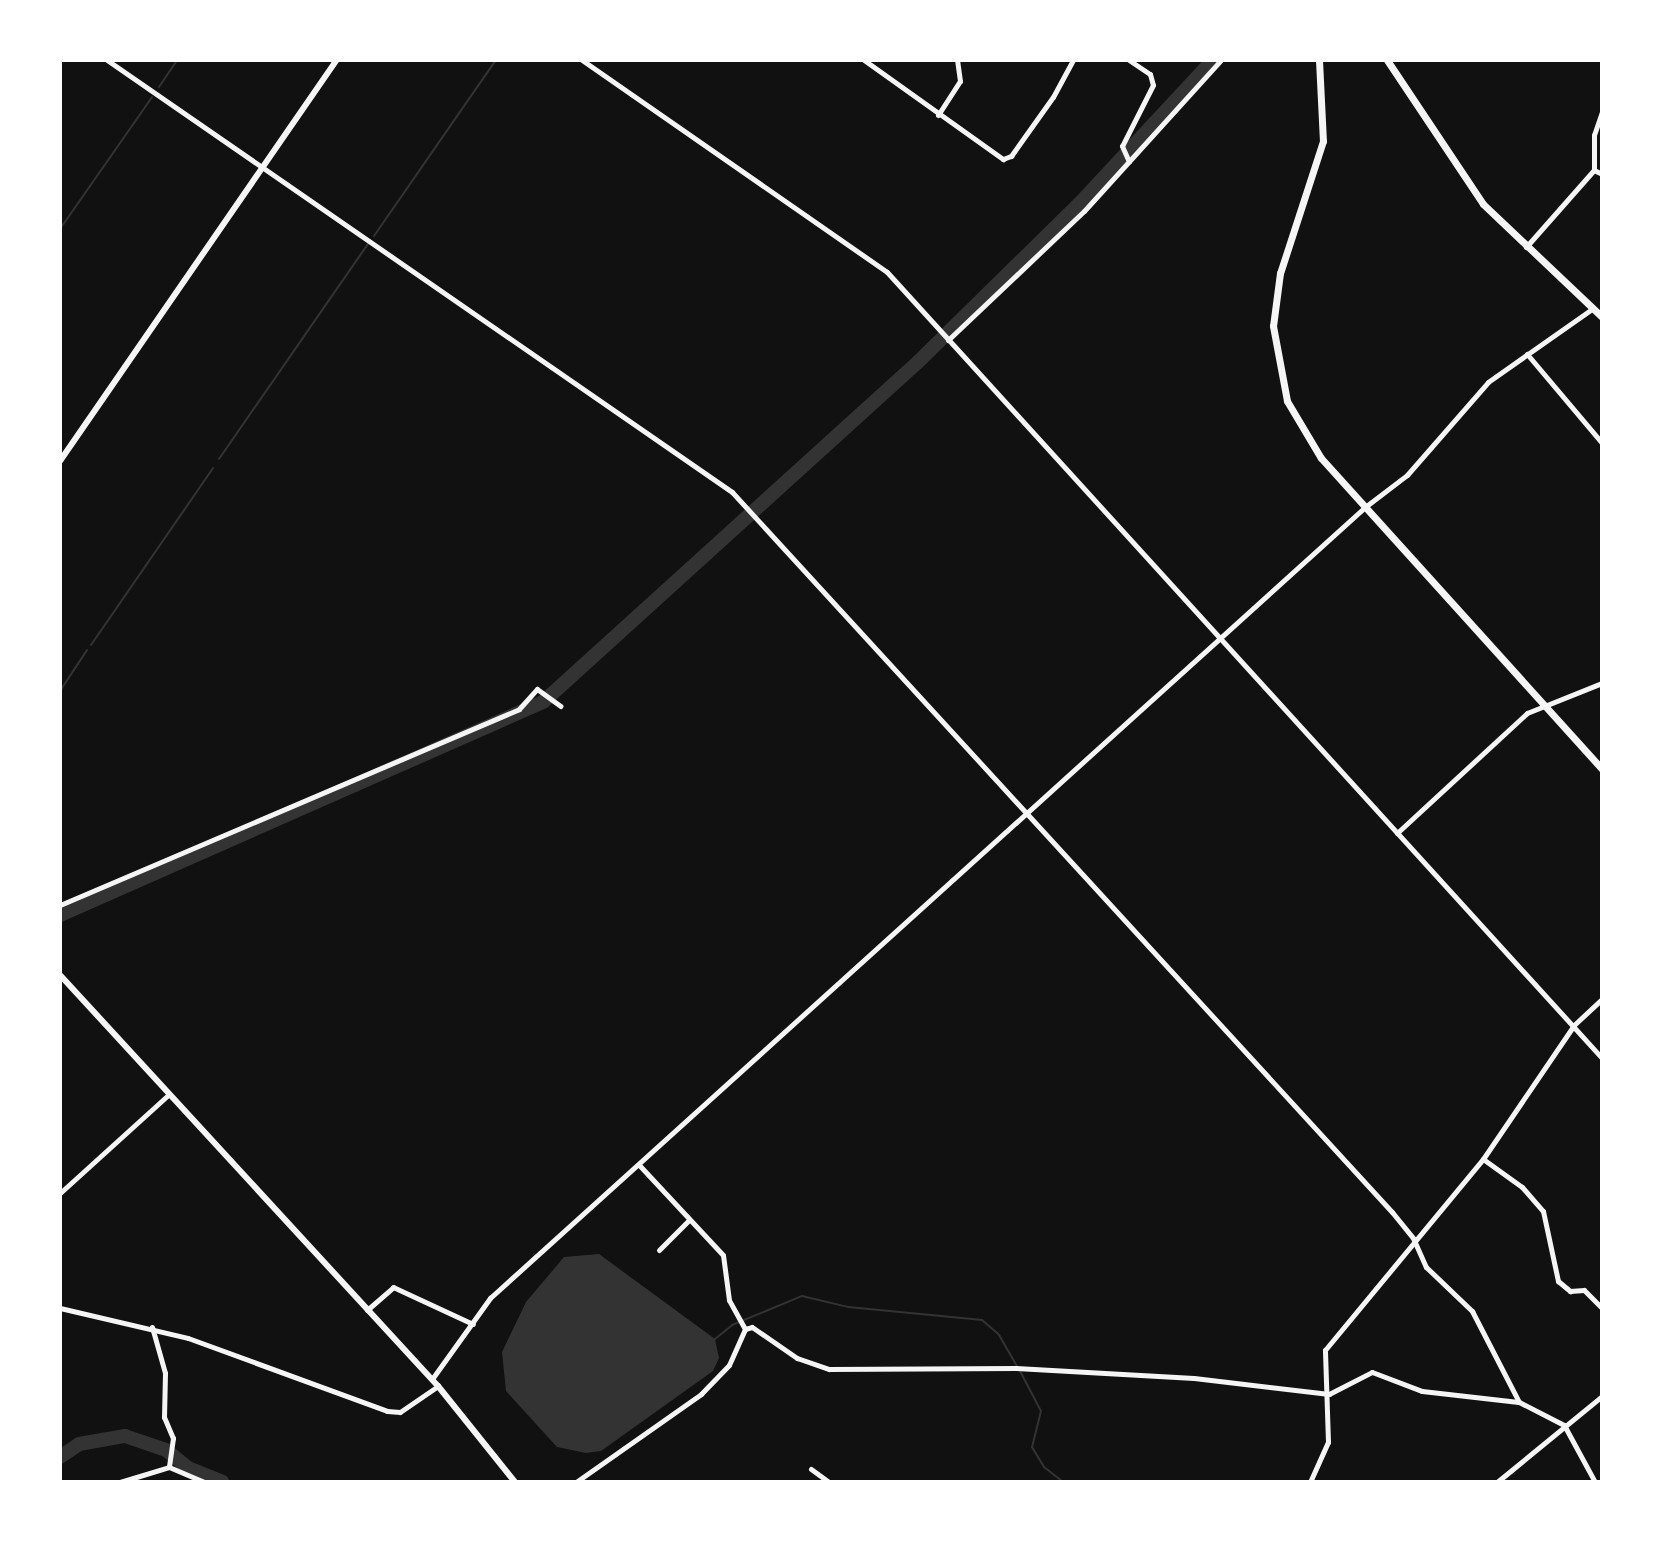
<!DOCTYPE html>
<html>
<head>
<meta charset="utf-8">
<style>
	body { margin:0 }
	#map { position:relative; width:1662px; height:1542px; overflow:hidden; background:#111; font-family:Signika,sans-serif }
	div>[style] { position:absolute }
	.water>* { inset:0; background:#333 }
	.stream>* { height:2px; margin:-1px; padding:0 1px; transform-origin:1px; border-radius:1px; background:#333 }
	.river>* { height:14px; margin:-7px; padding:0 7px; transform-origin:7px; border-radius:7px; background:#333 }
	.minor>* { height:5px; margin:-2.5px; padding:0 2.5px; transform-origin:2.5px; border-radius:2.5px; background:#f5f5f5 }
	.tertiary>* { height:6px; margin:-3px; padding:0 3px; transform-origin:3px; border-radius:3px; background:#f5f5f5 }
	.secondary>* { height:6px; margin:-3px; padding:0 3px; transform-origin:3px; border-radius:3px; background:#f5f5f5 }
	.primary>* { height:7px; margin:-3.5px; padding:0 3.5px; transform-origin:3.5px; border-radius:3.5px; background:#f5f5f5 }
	span { translate:-50% -50%; white-space:nowrap; text-align:center; line-height:1.15; -webkit-text-stroke:8px #fff; paint-order:stroke }
	.frame { position:absolute; inset:0; border:62px solid #fff; pointer-events:none }
</style>
</head>
<body>
<div id="map">
	<div class="water">
		<div style="clip-path:polygon(599px 1254px,715px 1339px,719px 1358px,713px 1371px,601px 1451px,586px 1453px,557px 1447px,506px 1391px,502px 1352px,526px 1302px,564px 1257px)"></div>
	</div>
	<div class="stream">
		<div style="left:159px;top:87px;width:32px;rotate:-56deg"></div>
		<div style="left:60px;top:229px;width:161px;rotate:-55.1deg"></div>
		<div style="left:374px;top:236px;width:214px;rotate:-55.3deg"></div>
		<div style="left:219px;top:459px;width:262px;rotate:-55.3deg"></div>
		<div style="left:91px;top:645px;width:215px;rotate:-55.4deg"></div>
		<div style="left:60px;top:691px;width:49px;rotate:-56.6deg"></div>
		<div style="left:715px;top:1339px;width:22px;rotate:-39deg"></div>
		<div style="left:732px;top:1325px;width:76px;rotate:-22.5deg"></div>
		<div style="left:802px;top:1296px;width:47px;rotate:13.4deg"></div>
		<div style="left:848px;top:1307px;width:135px;rotate:5.5deg"></div>
		<div style="left:982px;top:1320px;width:23px;rotate:41deg"></div>
		<div style="left:999px;top:1335px;width:36px;rotate:60deg"></div>
		<div style="left:1020px;top:1371px;width:45px;rotate:62.3deg"></div>
		<div style="left:1041px;top:1411px;width:37px;rotate:104deg"></div>
		<div style="left:1032px;top:1447px;width:23px;rotate:59deg"></div>
		<div style="left:1044px;top:1467px;width:24px;rotate:38deg"></div>
	</div>
	<div class="river">
		<div style="left:60px;top:915px;width:528px;rotate:-23.8deg"></div>
		<div style="left:543px;top:702px;width:506px;rotate:-42.2deg"></div>
		<div style="left:918px;top:362px;width:227px;rotate:-44.5deg"></div>
		<div style="left:1080px;top:203px;width:195px;rotate:-47.1deg"></div>
		<div style="left:60px;top:1457px;width:23px;rotate:-34deg"></div>
		<div style="left:79px;top:1444px;width:47px;rotate:-9.9deg"></div>
		<div style="left:125px;top:1436px;width:43px;rotate:18.9deg"></div>
		<div style="left:166px;top:1450px;width:28px;rotate:39deg"></div>
		<div style="left:188px;top:1468px;width:37px;rotate:22deg"></div>
	</div>
	<div class="minor">
		<div style="left:107px;top:60px;width:760px;rotate:34.65deg"></div>
		<div style="left:732px;top:492px;width:977px;rotate:47.49deg"></div>
		<div style="left:1392px;top:1212px;width:33px;rotate:51deg"></div>
		<div style="left:1413px;top:1238px;width:32px;rotate:66deg"></div>
		<div style="left:1426px;top:1267px;width:64px;rotate:43.7deg"></div>
		<div style="left:1472px;top:1311px;width:102px;rotate:62.7deg"></div>
		<div style="left:1519px;top:1402px;width:51px;rotate:27.1deg"></div>
		<div style="left:1564px;top:1425px;width:65px;rotate:61.5deg"></div>
		<div style="left:582px;top:60px;width:371px;rotate:34.8deg"></div>
		<div style="left:887px;top:272px;width:1063px;rotate:47.71deg"></div>
		<div style="left:864px;top:60px;width:171px;rotate:35.5deg"></div>
		<div style="left:1003px;top:159px;width:9px;rotate:-21deg"></div>
		<div style="left:1011px;top:156px;width:72px;rotate:-54.6deg"></div>
		<div style="left:1053px;top:97px;width:42px;rotate:-61.6deg"></div>
		<div style="left:1129px;top:60px;width:25px;rotate:34deg"></div>
		<div style="left:1150px;top:74px;width:11px;rotate:75deg"></div>
		<div style="left:1153px;top:85px;width:68px;rotate:116.9deg"></div>
		<div style="left:1122px;top:146px;width:17px;rotate:66deg"></div>
		<div style="left:938px;top:115px;width:40px;rotate:-57.1deg"></div>
		<div style="left:960px;top:81px;width:21px;rotate:-98deg"></div>
		<div style="left:1594px;top:170px;width:9px;rotate:27deg"></div>
		<div style="left:1526px;top:247px;width:103px;rotate:-48.6deg"></div>
		<div style="left:1594px;top:170px;width:35px;rotate:-90deg"></div>
		<div style="left:1594px;top:135px;width:24px;rotate:-71deg"></div>
		<div style="left:948px;top:340px;width:187px;rotate:-43.5deg"></div>
		<div style="left:1084px;top:211px;width:204px;rotate:-47.8deg"></div>
		<div style="left:1527px;top:354px;width:116px;rotate:49.9deg"></div>
		<div style="left:1397px;top:833px;width:177px;rotate:-42.7deg"></div>
		<div style="left:1527px;top:713px;width:81px;rotate:-21.8deg"></div>
		<div style="left:60px;top:905px;width:499px;rotate:-23.1deg"></div>
		<div style="left:519px;top:709px;width:27px;rotate:-48deg"></div>
		<div style="left:537px;top:689px;width:29px;rotate:36deg"></div>
		<div style="left:1483px;top:1159px;width:48px;rotate:35.7deg"></div>
		<div style="left:1522px;top:1187px;width:32px;rotate:49deg"></div>
		<div style="left:1543px;top:1211px;width:72px;rotate:77.9deg"></div>
		<div style="left:1558px;top:1281px;width:16px;rotate:40deg"></div>
		<div style="left:1570px;top:1291px;width:14px;rotate:-4deg"></div>
		<div style="left:1584px;top:1290px;width:25px;rotate:45deg"></div>
		<div style="left:60px;top:1193px;width:147px;rotate:-42.2deg"></div>
		<div style="left:659px;top:1250px;width:42px;rotate:-45deg"></div>
		<div style="left:60px;top:1308px;width:131px;rotate:13.2deg"></div>
		<div style="left:188px;top:1338px;width:212px;rotate:20.1deg"></div>
		<div style="left:387px;top:1411px;width:13px;rotate:4deg"></div>
		<div style="left:400px;top:1412px;width:46px;rotate:-34.4deg"></div>
		<div style="left:367px;top:1310px;width:35px;rotate:-41deg"></div>
		<div style="left:393px;top:1287px;width:88px;rotate:24.8deg"></div>
		<div style="left:152px;top:1327px;width:48px;rotate:74.2deg"></div>
		<div style="left:165px;top:1373px;width:44px;rotate:91.3deg"></div>
		<div style="left:164px;top:1417px;width:23px;rotate:67deg"></div>
		<div style="left:173px;top:1438px;width:29px;rotate:98deg"></div>
		<div style="left:745px;top:1329px;width:7px;rotate:-16deg"></div>
		<div style="left:752px;top:1327px;width:55px;rotate:34.6deg"></div>
		<div style="left:797px;top:1358px;width:34px;rotate:19deg"></div>
		<div style="left:829px;top:1369px;width:187px;rotate:-0.3deg"></div>
		<div style="left:1016px;top:1368px;width:178px;rotate:3.2deg"></div>
		<div style="left:1194px;top:1378px;width:136px;rotate:6.8deg"></div>
		<div style="left:1329px;top:1394px;width:48px;rotate:-27.1deg"></div>
		<div style="left:1372px;top:1372px;width:53px;rotate:20.8deg"></div>
		<div style="left:1422px;top:1391px;width:97px;rotate:6.5deg"></div>
		<div style="left:432px;top:1379px;width:100px;rotate:-54.4deg"></div>
		<div style="left:490px;top:1298px;width:1180px;rotate:-42.11deg"></div>
		<div style="left:1365px;top:507px;width:53px;rotate:-37.3deg"></div>
		<div style="left:1407px;top:475px;width:123px;rotate:-48.9deg"></div>
		<div style="left:1488px;top:382px;width:127px;rotate:-35.1deg"></div>
		<div style="left:811px;top:1469px;width:22px;rotate:36deg"></div>
		<div style="left:120px;top:1482px;width:51px;rotate:-17deg"></div>
		<div style="left:169px;top:1467px;width:39px;rotate:23deg"></div>
		<div style="left:576px;top:1482px;width:153px;rotate:-35.1deg"></div>
		<div style="left:701px;top:1394px;width:40px;rotate:-46deg"></div>
		<div style="left:729px;top:1365px;width:39px;rotate:-66deg"></div>
		<div style="left:745px;top:1329px;width:33px;rotate:-119deg"></div>
		<div style="left:729px;top:1300px;width:45px;rotate:-97.6deg"></div>
		<div style="left:723px;top:1255px;width:123px;rotate:-133deg"></div>
		<div style="left:1310px;top:1482px;width:44px;rotate:-65.8deg"></div>
		<div style="left:1328px;top:1442px;width:92px;rotate:-91.9deg"></div>
		<div style="left:1325px;top:1350px;width:248px;rotate:-50.4deg"></div>
		<div style="left:1483px;top:1159px;width:162px;rotate:-55.8deg"></div>
		<div style="left:1574px;top:1025px;width:38px;rotate:-43deg"></div>
		<div style="left:1497px;top:1482px;width:136px;rotate:-39.3deg"></div>
	</div>
	<div class="tertiary">
		<div style="left:60px;top:461px;width:487px;rotate:-55.4deg"></div>
	</div>
	<div class="secondary">
		<div style="left:60px;top:975px;width:558px;rotate:47.4deg"></div>
		<div style="left:438px;top:1386px;width:123px;rotate:51.3deg"></div>
	</div>
	<div class="primary">
		<div style="left:1319px;top:60px;width:81px;rotate:87.2deg"></div>
		<div style="left:1323px;top:141px;width:139px;rotate:108deg"></div>
		<div style="left:1280px;top:273px;width:53px;rotate:97.5deg"></div>
		<div style="left:1273px;top:326px;width:76px;rotate:79.4deg"></div>
		<div style="left:1287px;top:401px;width:66px;rotate:59.2deg"></div>
		<div style="left:1321px;top:458px;width:419px;rotate:47.9deg"></div>
		<div style="left:1387px;top:60px;width:173px;rotate:56.3deg"></div>
		<div style="left:1483px;top:204px;width:164px;rotate:43.5deg"></div>
	</div>
	<div class="frame"></div>
</div>
</body>
</html>
